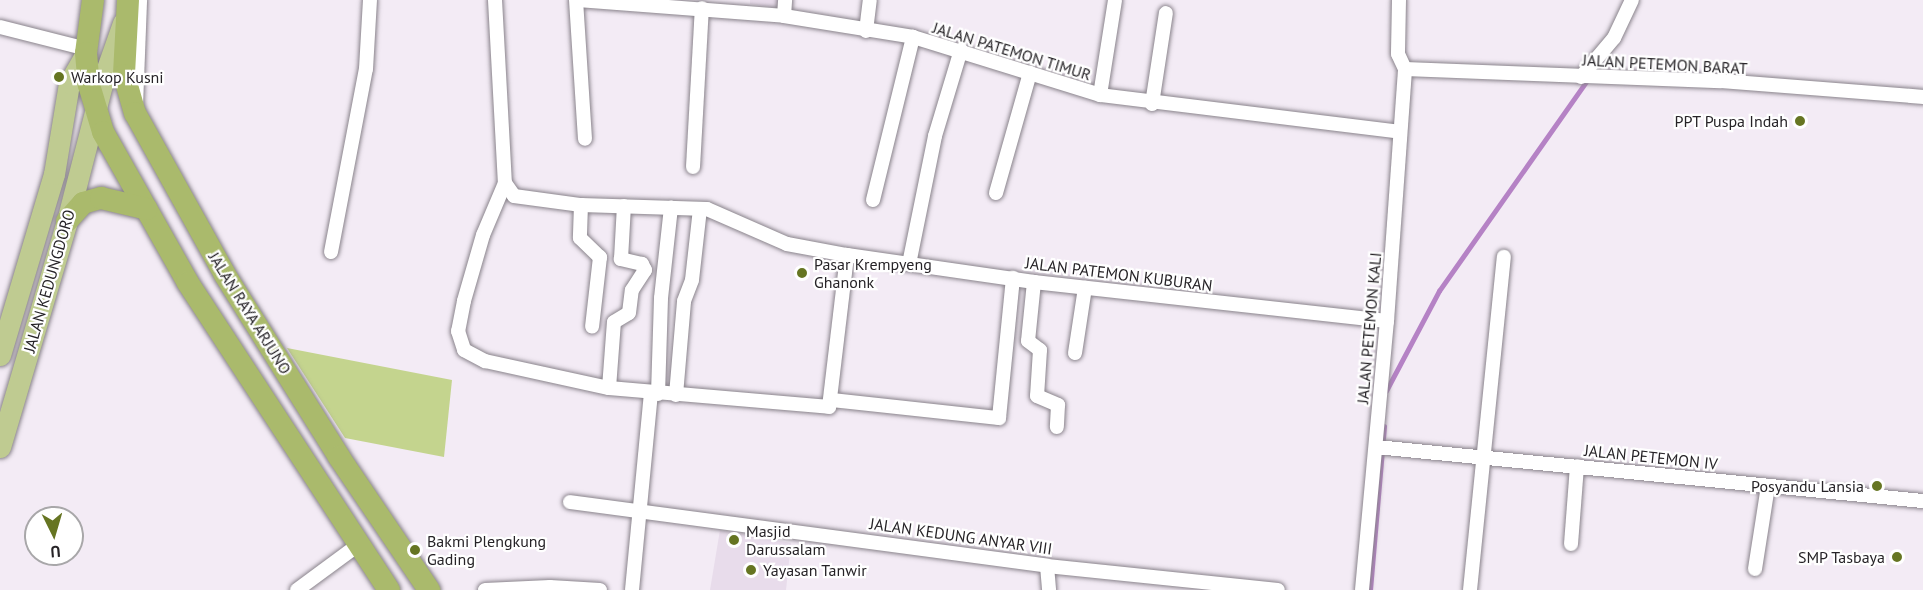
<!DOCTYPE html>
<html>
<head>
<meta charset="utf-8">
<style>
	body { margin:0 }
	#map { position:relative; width:1923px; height:590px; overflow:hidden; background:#f3ebf5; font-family:"PT Sans",sans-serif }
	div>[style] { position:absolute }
	.built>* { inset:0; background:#e8dceb }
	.green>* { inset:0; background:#c4d48e }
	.stream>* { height:4.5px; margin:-2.25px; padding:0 2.25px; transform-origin:2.25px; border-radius:2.25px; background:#b582c5 }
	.roads { filter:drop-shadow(0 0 2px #89838b) drop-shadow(0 0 2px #89838b) }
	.minor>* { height:14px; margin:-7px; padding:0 7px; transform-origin:7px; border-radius:7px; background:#fff }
	.primary>* { height:21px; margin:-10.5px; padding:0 10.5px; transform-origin:10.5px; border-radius:10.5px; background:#bfcb91 }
	.trunk>* { height:22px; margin:-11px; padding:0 11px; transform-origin:11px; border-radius:11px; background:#aaba6c }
	.dots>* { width:16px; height:16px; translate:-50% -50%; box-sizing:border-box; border:3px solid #fff; border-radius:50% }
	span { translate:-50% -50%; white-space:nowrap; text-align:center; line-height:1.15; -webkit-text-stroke:4.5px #fff; paint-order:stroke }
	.street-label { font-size:16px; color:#262327 }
	.poi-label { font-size:16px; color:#262327 }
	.left { translate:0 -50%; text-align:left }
	.right { translate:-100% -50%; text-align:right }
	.north { position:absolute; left:24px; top:506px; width:60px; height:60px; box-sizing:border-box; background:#fff; border:2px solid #a8a7a9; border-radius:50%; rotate:175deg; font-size:16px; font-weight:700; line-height:24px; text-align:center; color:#262327 }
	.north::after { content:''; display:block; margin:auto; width:21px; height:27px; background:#667522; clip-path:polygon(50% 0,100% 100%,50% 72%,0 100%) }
</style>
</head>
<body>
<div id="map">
	<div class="built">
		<div style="clip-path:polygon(750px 0,780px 0,779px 8px,750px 4px)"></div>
		<div style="clip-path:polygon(720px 530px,791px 543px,786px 590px,710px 590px)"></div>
	</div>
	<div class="green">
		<div style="clip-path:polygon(287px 348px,452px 380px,444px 457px,345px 438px)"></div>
	</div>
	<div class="stream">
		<div style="left:1386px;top:391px;width:113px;rotate:-62.1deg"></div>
		<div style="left:1439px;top:291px;width:259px;rotate:-54.9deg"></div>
		<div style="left:1370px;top:590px;width:164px;rotate:-85.1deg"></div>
	</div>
	<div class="roads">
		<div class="minor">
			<div style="left:495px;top:0;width:183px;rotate:86.9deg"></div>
			<div style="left:505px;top:183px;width:16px;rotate:55deg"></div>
			<div style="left:514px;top:196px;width:68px;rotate:7.7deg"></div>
			<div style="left:581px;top:205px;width:126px;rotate:1.8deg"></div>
			<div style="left:707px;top:209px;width:87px;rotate:23.6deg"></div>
			<div style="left:787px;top:244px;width:61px;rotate:10.4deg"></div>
			<div style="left:847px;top:255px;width:189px;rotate:8.2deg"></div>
			<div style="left:1034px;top:282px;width:355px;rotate:6.3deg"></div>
			<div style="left:576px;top:0;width:139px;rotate:86.3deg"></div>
			<div style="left:578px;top:0;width:207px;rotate:4.4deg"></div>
			<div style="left:784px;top:16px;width:131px;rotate:9.2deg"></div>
			<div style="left:913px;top:37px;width:196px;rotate:17.2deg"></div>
			<div style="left:1100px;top:95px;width:302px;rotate:7deg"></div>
			<div style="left:1399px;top:0;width:54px;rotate:91.1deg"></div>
			<div style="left:1398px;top:54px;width:17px;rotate:65deg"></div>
			<div style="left:784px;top:16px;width:16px;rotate:-86deg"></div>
			<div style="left:0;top:27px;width:90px;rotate:14.2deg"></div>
			<div style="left:866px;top:31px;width:31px;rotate:-83deg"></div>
			<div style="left:1405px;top:69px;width:316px;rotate:2.2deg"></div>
			<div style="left:1721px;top:81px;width:203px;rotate:4.5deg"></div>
			<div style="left:1581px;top:77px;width:51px;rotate:-49.8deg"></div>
			<div style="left:1614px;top:38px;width:42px;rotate:-64.7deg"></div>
			<div style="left:1100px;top:95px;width:96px;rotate:-81deg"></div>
			<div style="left:1152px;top:104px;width:92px;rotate:-81.3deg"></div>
			<div style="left:136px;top:106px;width:106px;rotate:-87.8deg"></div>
			<div style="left:693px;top:167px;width:159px;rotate:-86.8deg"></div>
			<div style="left:505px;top:183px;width:56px;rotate:112.9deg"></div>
			<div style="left:483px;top:235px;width:69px;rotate:106.1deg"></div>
			<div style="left:464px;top:301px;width:31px;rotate:101deg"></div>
			<div style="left:458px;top:331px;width:20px;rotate:72deg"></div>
			<div style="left:464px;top:350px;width:24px;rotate:28deg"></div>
			<div style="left:485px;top:361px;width:127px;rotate:12.3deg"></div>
			<div style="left:609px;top:388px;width:221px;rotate:4.9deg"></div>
			<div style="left:829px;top:407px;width:153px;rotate:-83.2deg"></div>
			<div style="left:996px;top:193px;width:125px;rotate:-74.2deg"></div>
			<div style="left:873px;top:200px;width:168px;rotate:-76.2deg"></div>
			<div style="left:581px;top:205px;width:33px;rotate:92deg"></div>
			<div style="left:580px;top:238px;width:28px;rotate:44deg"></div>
			<div style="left:600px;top:257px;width:70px;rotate:96.5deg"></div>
			<div style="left:331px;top:252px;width:186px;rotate:-79.2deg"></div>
			<div style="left:366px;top:69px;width:69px;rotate:-86.7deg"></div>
			<div style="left:909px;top:264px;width:131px;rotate:-78.5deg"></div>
			<div style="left:935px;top:136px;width:90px;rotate:-73.2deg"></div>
			<div style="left:1034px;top:282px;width:59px;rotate:95.8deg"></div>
			<div style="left:1028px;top:341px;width:15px;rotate:37deg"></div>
			<div style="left:1040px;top:350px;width:46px;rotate:93.7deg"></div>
			<div style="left:1037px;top:396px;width:23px;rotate:23deg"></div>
			<div style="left:1058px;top:405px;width:22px;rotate:93deg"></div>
			<div style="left:1075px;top:353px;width:66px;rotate:-81.3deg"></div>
			<div style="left:609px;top:388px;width:66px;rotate:-85.7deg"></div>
			<div style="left:614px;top:322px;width:17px;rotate:-31deg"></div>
			<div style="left:629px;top:313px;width:23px;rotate:-83deg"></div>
			<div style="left:632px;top:290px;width:24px;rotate:-57deg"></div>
			<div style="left:645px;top:270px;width:7px;rotate:-117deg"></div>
			<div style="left:642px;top:264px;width:22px;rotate:-167deg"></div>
			<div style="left:621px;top:259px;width:53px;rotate:-86.8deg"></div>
			<div style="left:658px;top:394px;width:96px;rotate:-88.2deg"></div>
			<div style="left:661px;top:298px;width:91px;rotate:-83.7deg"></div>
			<div style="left:676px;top:395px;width:94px;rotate:-85.1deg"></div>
			<div style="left:684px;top:301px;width:22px;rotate:-69deg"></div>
			<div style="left:692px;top:280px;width:71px;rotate:-83.6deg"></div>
			<div style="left:832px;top:400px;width:168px;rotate:6.2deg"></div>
			<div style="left:999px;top:418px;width:141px;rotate:-84.3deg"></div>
			<div style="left:1376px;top:447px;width:550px;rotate:5.64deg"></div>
			<div style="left:570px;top:502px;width:481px;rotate:7.6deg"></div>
			<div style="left:1047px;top:566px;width:232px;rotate:5.9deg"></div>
			<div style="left:1571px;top:544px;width:78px;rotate:-85.6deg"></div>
			<div style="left:1047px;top:566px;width:24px;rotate:85deg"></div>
			<div style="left:1755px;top:569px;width:84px;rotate:-81.1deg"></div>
			<div style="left:297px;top:590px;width:76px;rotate:-36.4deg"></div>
			<div style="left:485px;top:590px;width:65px;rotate:-2.6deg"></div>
			<div style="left:550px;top:587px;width:50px;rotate:3.4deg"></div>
			<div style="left:632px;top:590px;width:198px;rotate:-84.5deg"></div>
			<div style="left:1362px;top:590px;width:270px;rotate:-84.7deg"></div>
			<div style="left:1387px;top:321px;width:253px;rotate:-85.9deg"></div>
			<div style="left:1470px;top:590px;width:335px;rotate:-84.2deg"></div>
		</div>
		<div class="primary">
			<div style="left:0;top:355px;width:189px;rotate:-73.4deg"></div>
			<div style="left:54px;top:174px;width:92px;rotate:-80.6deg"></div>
			<div style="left:69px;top:83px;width:34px;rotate:-60deg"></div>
			<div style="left:0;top:447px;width:236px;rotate:-73.5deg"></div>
			<div style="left:67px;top:221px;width:149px;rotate:-75.6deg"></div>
			<div style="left:104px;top:77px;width:57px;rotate:-70.6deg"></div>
		</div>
		<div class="trunk">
			<div style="left:93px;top:0;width:53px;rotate:97.5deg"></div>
			<div style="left:86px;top:53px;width:32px;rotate:85deg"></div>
			<div style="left:89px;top:85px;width:49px;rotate:73.4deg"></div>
			<div style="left:103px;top:132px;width:173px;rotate:60.6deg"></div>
			<div style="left:188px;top:283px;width:367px;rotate:56.8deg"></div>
			<div style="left:128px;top:0;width:75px;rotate:93.1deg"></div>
			<div style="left:124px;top:75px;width:40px;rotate:74deg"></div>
			<div style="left:135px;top:113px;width:185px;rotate:60.9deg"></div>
			<div style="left:225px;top:275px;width:215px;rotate:57.9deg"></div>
			<div style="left:339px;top:457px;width:161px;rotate:55.9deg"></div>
			<div style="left:67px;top:221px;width:24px;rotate:-48deg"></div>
			<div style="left:83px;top:203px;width:19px;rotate:-16deg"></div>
			<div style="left:101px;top:198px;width:47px;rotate:13.4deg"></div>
		</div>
	</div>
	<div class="dots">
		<div style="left:59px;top:77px;background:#667522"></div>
		<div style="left:1800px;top:121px;background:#667522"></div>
		<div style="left:802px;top:273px;background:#667522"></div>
		<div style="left:1877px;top:486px;background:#667522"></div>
		<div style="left:734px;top:540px;background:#667522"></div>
		<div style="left:415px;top:550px;background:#667522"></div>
		<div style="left:1897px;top:557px;background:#667522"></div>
		<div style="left:751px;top:570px;background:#667522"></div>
	</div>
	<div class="street-label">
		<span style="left:1012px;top:51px;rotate:17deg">JALAN PATEMON TIMUR</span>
		<span style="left:1665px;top:64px;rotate:3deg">JALAN PETEMON BARAT</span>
		<span style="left:1119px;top:274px;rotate:7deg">JALAN PATEMON KUBURAN</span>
		<span style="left:49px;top:281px;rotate:-74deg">JALAN KEDUNGDORO</span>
		<span style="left:250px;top:313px;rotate:58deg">JALAN RAYA ARJUNO</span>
		<span style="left:1369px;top:328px;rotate:-85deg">JALAN PETEMON KALI</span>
		<span style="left:1651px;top:457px;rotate:6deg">JALAN PETEMON IV</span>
		<span style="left:961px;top:536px;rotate:8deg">JALAN KEDUNG ANYAR VIII</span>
	</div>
	<div class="poi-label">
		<span class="left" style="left:71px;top:77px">Warkop Kusni</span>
		<span class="right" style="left:1788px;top:121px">PPT Puspa Indah</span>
		<span class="left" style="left:814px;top:273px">Pasar Krempyeng<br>Ghanonk</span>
		<span class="right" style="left:1864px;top:486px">Posyandu Lansia</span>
		<span class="left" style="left:746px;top:540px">Masjid<br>Darussalam</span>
		<span class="left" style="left:427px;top:550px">Bakmi Plengkung<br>Gading</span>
		<span class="right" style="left:1885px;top:557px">SMP Tasbaya</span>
		<span class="left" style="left:763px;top:570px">Yayasan Tanwir</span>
	</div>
	<div class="north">U</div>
</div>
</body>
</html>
